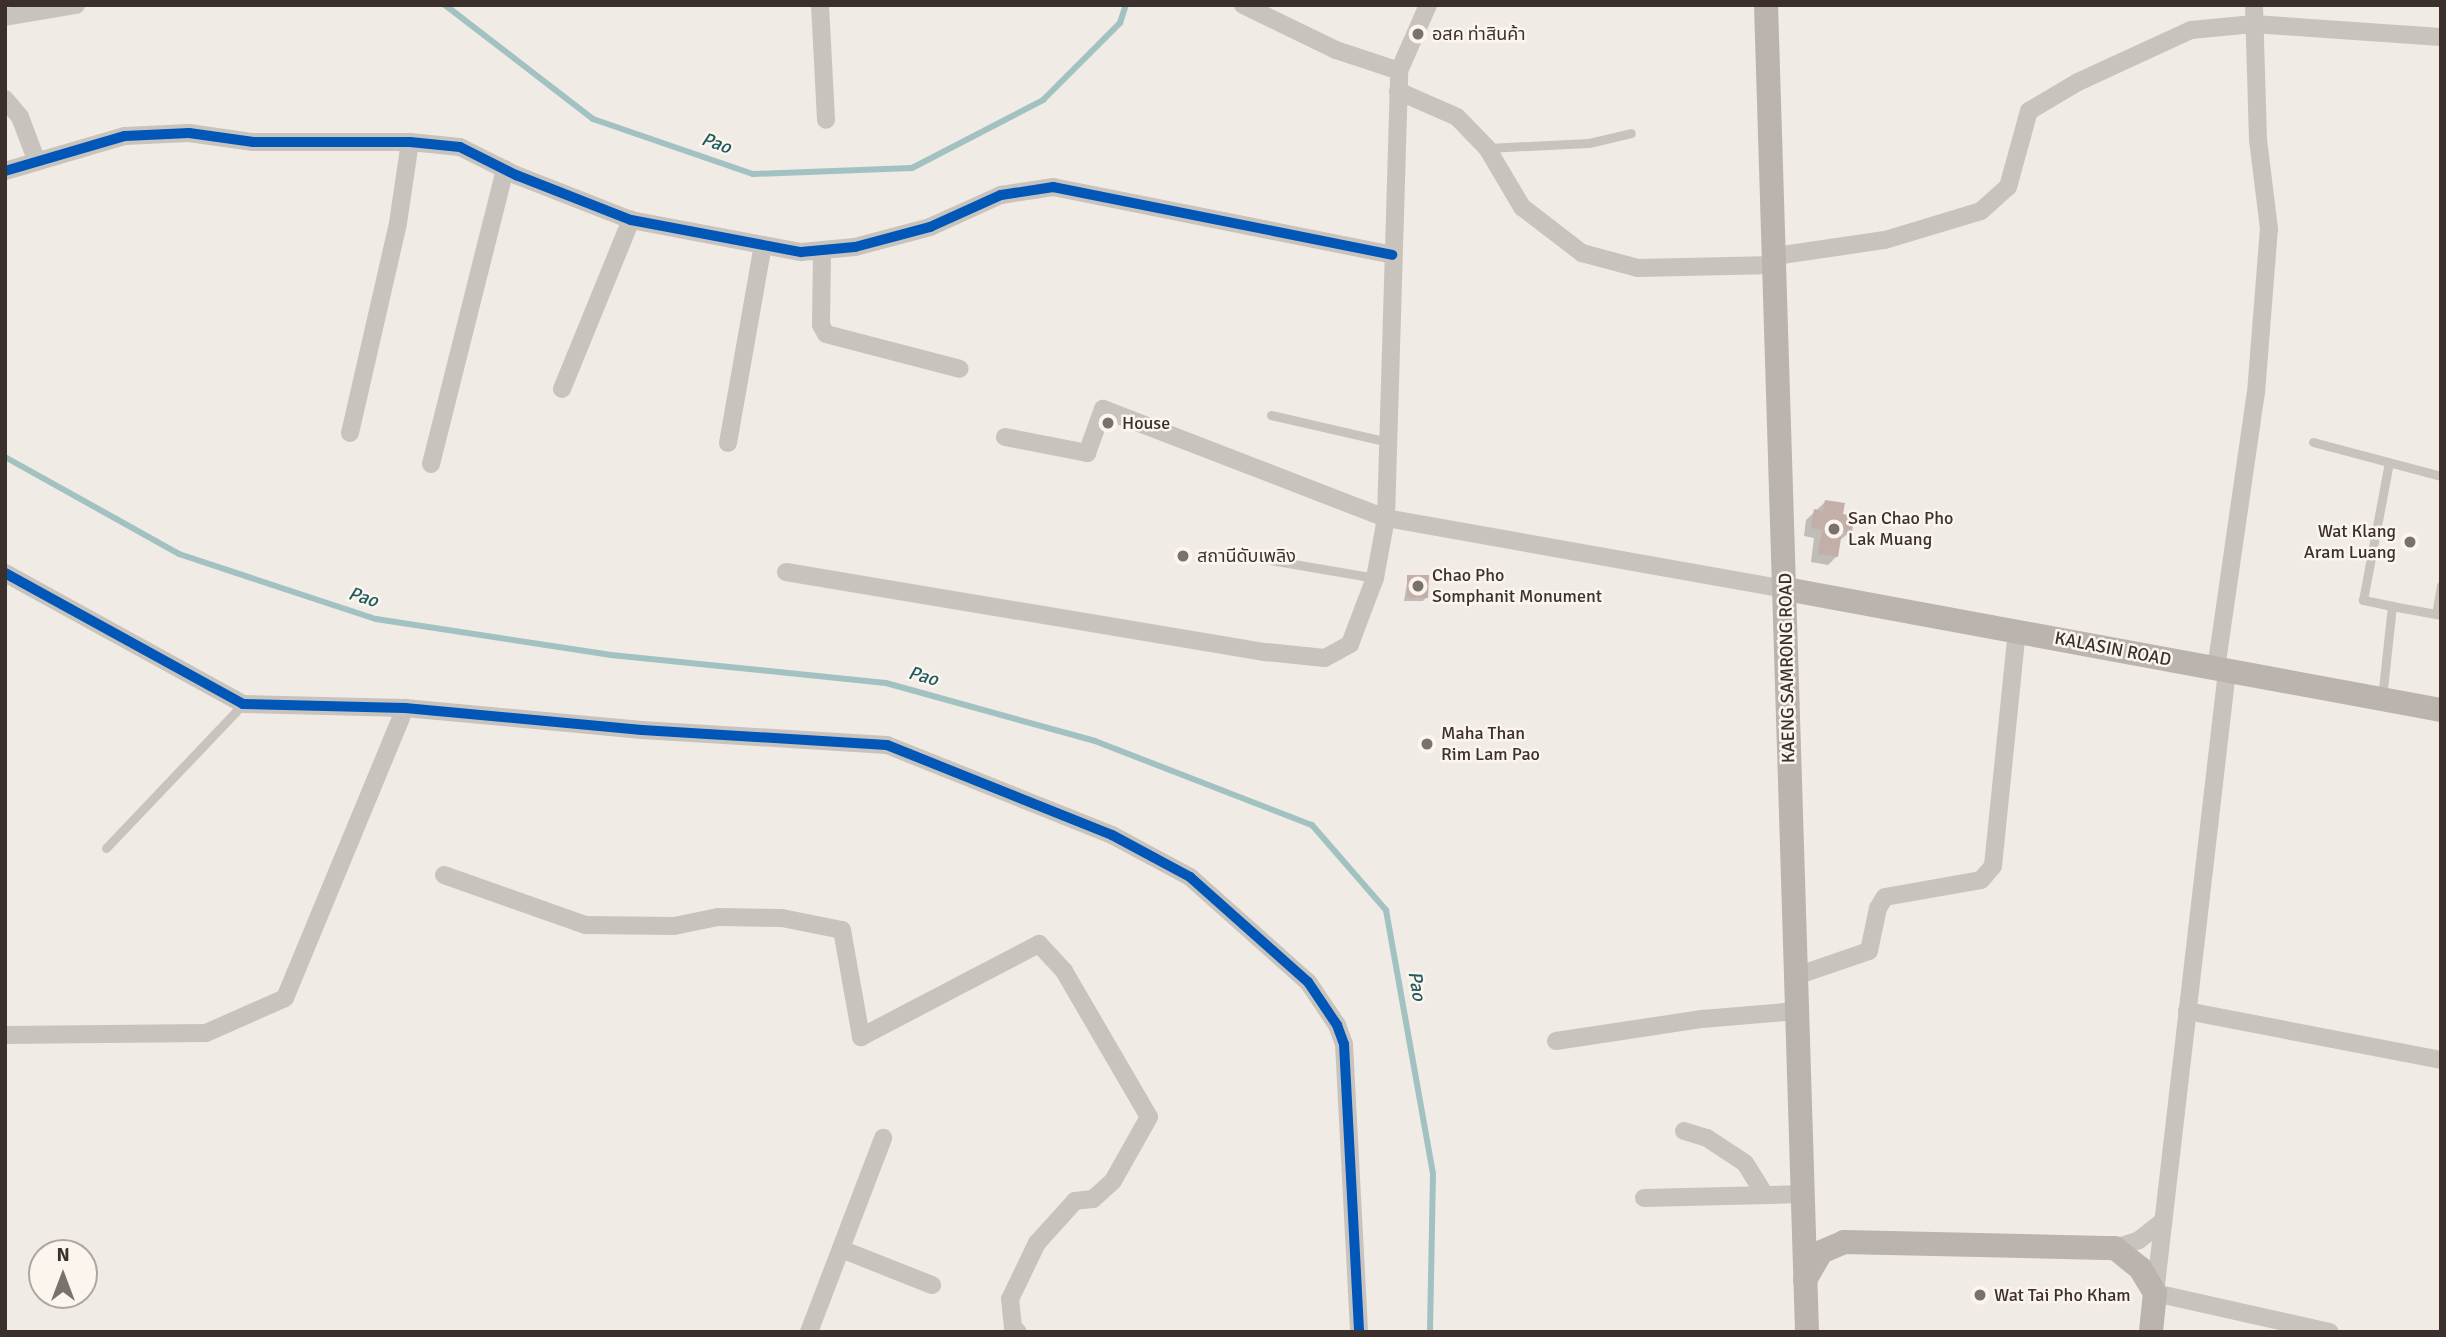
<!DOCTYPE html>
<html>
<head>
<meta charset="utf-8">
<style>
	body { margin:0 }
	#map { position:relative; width:2446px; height:1337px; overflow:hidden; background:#f0ebe5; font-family:Signika,"Noto Sans Thai",sans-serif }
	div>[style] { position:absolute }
	.shadow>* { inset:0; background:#0003 }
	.stream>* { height:6px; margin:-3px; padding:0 3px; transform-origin:3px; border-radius:3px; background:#a1c2c1 }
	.building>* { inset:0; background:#c3afa7 }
	.lane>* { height:9px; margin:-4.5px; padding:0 4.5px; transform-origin:4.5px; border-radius:4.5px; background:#c9c3be }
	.street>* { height:18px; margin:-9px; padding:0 9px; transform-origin:9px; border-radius:9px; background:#c9c3be }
	.secondary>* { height:24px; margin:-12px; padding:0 12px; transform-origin:12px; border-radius:12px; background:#bab3ae }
	.cycleway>* { height:10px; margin:-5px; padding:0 5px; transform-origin:5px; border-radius:5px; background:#0057b8 }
	.dots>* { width:19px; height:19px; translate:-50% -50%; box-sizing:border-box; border:4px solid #fbf5ee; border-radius:50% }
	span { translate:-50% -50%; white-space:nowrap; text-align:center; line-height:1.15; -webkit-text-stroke:5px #fbf5ee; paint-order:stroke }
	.poi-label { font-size:18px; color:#3b302b }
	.left { translate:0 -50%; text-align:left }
	.right { translate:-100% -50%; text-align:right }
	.street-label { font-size:18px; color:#3b302b }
	.water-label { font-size:19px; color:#1f5a5e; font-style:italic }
	.frame { position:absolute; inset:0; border:7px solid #3b302b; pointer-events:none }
	.north { position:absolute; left:28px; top:1239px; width:70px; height:70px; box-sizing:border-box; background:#fbf5ee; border:2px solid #aea6a0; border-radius:50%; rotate:0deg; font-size:19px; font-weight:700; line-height:28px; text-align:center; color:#3b302b }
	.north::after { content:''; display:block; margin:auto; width:24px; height:32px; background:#7a716c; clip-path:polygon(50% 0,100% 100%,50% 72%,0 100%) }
</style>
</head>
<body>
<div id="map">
	<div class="shadow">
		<div style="clip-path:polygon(1825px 502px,1841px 516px,1850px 532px,1839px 541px,1837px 556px,1828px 565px,1811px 562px,1814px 538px,1804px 536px,1806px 520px)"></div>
		<div style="clip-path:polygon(1408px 577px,1427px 597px,1423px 601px,1404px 601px)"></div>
	</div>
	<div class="stream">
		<div style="left:445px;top:5px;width:187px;rotate:37.6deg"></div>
		<div style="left:593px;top:119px;width:169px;rotate:19deg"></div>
		<div style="left:753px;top:174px;width:159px;rotate:-2.2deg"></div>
		<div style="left:912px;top:168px;width:148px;rotate:-27.4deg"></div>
		<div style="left:1043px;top:100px;width:109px;rotate:-45deg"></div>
		<div style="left:1120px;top:23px;width:19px;rotate:-72deg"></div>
		<div style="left:5px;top:457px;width:199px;rotate:29.1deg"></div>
		<div style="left:179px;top:554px;width:207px;rotate:18.3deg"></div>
		<div style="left:376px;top:619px;width:238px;rotate:8.7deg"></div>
		<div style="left:611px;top:655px;width:276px;rotate:5.8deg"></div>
		<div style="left:886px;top:683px;width:217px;rotate:15.5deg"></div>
		<div style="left:1095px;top:741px;width:233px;rotate:21.2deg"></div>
		<div style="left:1312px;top:825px;width:113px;rotate:49deg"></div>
		<div style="left:1386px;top:910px;width:268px;rotate:79.9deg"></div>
		<div style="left:1433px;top:1174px;width:158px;rotate:91.1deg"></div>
	</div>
	<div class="building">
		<div style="clip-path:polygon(1825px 500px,1845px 503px,1843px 514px,1854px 516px,1852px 533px,1842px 532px,1838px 557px,1818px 554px,1822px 530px,1811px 528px,1814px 509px,1823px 511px)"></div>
		<div style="clip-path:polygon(1407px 575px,1429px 575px,1428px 598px,1407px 598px)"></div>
	</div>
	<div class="lane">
		<div style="left:1487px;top:148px;width:102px;rotate:-2.8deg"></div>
		<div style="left:1589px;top:143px;width:43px;rotate:-13.4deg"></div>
		<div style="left:1271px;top:415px;width:121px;rotate:12.9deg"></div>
		<div style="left:2313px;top:442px;width:132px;rotate:14.9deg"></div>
		<div style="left:1264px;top:559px;width:113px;rotate:9.7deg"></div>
		<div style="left:2392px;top:606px;width:50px;rotate:10.4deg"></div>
		<div style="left:2436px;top:614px;width:29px;rotate:-80deg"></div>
		<div style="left:2382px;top:698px;width:93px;rotate:-83.8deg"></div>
		<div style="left:2392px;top:606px;width:30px;rotate:-168deg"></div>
		<div style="left:2363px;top:600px;width:139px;rotate:-79.3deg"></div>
		<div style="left:106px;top:848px;width:199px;rotate:-46.4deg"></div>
	</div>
	<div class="street">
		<div style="left:820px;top:5px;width:115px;rotate:87deg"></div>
		<div style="left:1243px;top:5px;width:103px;rotate:25.8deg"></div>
		<div style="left:1336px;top:50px;width:66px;rotate:18.4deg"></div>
		<div style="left:5px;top:17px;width:72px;rotate:-9.6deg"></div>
		<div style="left:1398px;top:91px;width:64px;rotate:23.8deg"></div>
		<div style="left:1457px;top:117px;width:43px;rotate:45.9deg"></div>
		<div style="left:1487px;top:148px;width:69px;rotate:59.3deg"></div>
		<div style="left:1522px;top:207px;width:76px;rotate:37.5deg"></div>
		<div style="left:1582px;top:253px;width:58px;rotate:15deg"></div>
		<div style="left:1638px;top:268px;width:138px;rotate:-1.2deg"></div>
		<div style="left:5px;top:99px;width:23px;rotate:50deg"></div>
		<div style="left:20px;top:117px;width:48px;rotate:69.3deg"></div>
		<div style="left:5px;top:171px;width:125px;rotate:-16.3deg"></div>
		<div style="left:125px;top:136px;width:64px;rotate:-2.7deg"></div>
		<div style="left:189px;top:133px;width:65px;rotate:8deg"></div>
		<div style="left:253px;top:142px;width:157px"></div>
		<div style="left:410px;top:142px;width:50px;rotate:5.7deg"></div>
		<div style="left:460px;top:147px;width:63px;rotate:26.6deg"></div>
		<div style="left:516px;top:175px;width:123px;rotate:21.4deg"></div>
		<div style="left:631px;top:220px;width:173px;rotate:10.7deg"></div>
		<div style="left:801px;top:252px;width:54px;rotate:-5.3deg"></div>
		<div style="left:855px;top:247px;width:78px;rotate:-14.9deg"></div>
		<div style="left:930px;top:227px;width:78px;rotate:-24.3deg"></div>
		<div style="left:1001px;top:195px;width:53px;rotate:-8.7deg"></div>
		<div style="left:1053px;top:187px;width:346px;rotate:11.3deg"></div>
		<div style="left:822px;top:253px;width:72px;rotate:90.8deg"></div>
		<div style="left:821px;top:325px;width:10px;rotate:61deg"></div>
		<div style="left:826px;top:334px;width:138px;rotate:14.6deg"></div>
		<div style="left:1776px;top:256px;width:110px;rotate:-8.4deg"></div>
		<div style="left:1885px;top:240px;width:100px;rotate:-16.8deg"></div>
		<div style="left:1981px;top:211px;width:36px;rotate:-42deg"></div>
		<div style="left:2008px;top:187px;width:79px;rotate:-74.6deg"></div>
		<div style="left:2029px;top:111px;width:57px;rotate:-30.6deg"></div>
		<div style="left:2078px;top:82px;width:124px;rotate:-24.7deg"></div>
		<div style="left:2191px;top:30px;width:63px;rotate:-5.4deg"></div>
		<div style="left:2254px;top:24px;width:187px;rotate:4deg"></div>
		<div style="left:562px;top:389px;width:183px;rotate:-67.8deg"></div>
		<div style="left:350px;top:433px;width:215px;rotate:-77.1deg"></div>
		<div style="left:398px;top:223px;width:82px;rotate:-81.6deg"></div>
		<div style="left:1005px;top:437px;width:84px;rotate:11deg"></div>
		<div style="left:1087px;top:453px;width:47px;rotate:-70deg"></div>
		<div style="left:1103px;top:409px;width:303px;rotate:21.1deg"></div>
		<div style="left:1386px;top:518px;width:406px;rotate:10.1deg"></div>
		<div style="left:728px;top:443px;width:201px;rotate:-80deg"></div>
		<div style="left:431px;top:464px;width:304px;rotate:-75.9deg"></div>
		<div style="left:786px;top:572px;width:487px;rotate:9.5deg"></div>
		<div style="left:1266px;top:652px;width:59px;rotate:5.8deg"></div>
		<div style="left:1325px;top:658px;width:29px;rotate:-29deg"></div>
		<div style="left:1350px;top:644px;width:71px;rotate:-69.3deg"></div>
		<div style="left:1375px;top:578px;width:61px;rotate:-79.6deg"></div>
		<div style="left:1386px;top:518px;width:447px;rotate:-88.3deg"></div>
		<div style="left:1399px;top:71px;width:72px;rotate:-66.3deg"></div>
		<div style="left:5px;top:573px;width:272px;rotate:28.8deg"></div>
		<div style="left:243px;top:704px;width:162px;rotate:1.4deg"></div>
		<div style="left:405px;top:708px;width:238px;rotate:5.3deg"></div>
		<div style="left:642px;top:730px;width:245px;rotate:3.5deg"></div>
		<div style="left:887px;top:745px;width:242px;rotate:21.8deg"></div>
		<div style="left:1112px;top:835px;width:89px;rotate:28.3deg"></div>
		<div style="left:1190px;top:877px;width:158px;rotate:41.7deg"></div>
		<div style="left:1308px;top:982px;width:52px;rotate:56deg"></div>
		<div style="left:1337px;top:1025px;width:20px;rotate:70deg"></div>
		<div style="left:1344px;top:1044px;width:288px;rotate:87deg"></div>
		<div style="left:2216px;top:669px;width:279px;rotate:-81.8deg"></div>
		<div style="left:2256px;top:393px;width:165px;rotate:-85.5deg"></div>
		<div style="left:2269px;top:229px;width:90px;rotate:-97deg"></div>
		<div style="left:2258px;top:140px;width:135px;rotate:-91.7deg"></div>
		<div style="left:2227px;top:671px;width:626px;rotate:96.6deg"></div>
		<div style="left:2155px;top:1293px;width:179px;rotate:12.6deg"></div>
		<div style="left:444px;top:875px;width:150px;rotate:19.5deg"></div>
		<div style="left:585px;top:925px;width:89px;rotate:0.6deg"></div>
		<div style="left:674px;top:926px;width:45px;rotate:-11.6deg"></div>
		<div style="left:718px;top:917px;width:64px;rotate:0.9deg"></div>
		<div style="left:782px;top:918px;width:61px;rotate:11.3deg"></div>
		<div style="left:842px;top:930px;width:109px;rotate:79.9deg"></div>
		<div style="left:861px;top:1037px;width:201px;rotate:-27.6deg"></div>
		<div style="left:1039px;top:944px;width:37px;rotate:47deg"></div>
		<div style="left:1064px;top:971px;width:169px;rotate:59.8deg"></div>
		<div style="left:1149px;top:1117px;width:73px;rotate:119.4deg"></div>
		<div style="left:1113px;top:1181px;width:27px;rotate:138deg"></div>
		<div style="left:1093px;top:1199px;width:18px;rotate:174deg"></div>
		<div style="left:1075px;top:1201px;width:57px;rotate:132.1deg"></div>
		<div style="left:1037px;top:1243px;width:62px;rotate:115.7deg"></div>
		<div style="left:1010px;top:1299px;width:29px;rotate:84deg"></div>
		<div style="left:1013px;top:1328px;width:6px;rotate:39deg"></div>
		<div style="left:1796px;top:976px;width:77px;rotate:-18.9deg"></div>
		<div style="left:1869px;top:951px;width:44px;rotate:-78.2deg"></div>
		<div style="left:1878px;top:908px;width:13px;rotate:-58deg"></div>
		<div style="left:1885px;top:897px;width:97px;rotate:-10deg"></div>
		<div style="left:1981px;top:880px;width:18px;rotate:-49deg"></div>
		<div style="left:1993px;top:866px;width:237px;rotate:-84.2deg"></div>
		<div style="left:2187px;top:1011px;width:259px;rotate:10.9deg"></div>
		<div style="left:5px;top:1035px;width:201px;rotate:-0.6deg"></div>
		<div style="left:206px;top:1033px;width:86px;rotate:-23.9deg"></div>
		<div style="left:285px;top:998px;width:314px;rotate:-67.5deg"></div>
		<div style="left:1556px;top:1041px;width:148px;rotate:-8.6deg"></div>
		<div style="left:1702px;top:1019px;width:95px;rotate:-4.8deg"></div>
		<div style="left:1684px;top:1131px;width:24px;rotate:17deg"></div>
		<div style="left:1707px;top:1138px;width:45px;rotate:33.3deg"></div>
		<div style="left:1745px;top:1163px;width:36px;rotate:58deg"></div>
		<div style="left:1644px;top:1198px;width:159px;rotate:-1.4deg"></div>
		<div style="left:2115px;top:1248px;width:25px;rotate:-18deg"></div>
		<div style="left:2139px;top:1240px;width:31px;rotate:-38deg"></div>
		<div style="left:841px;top:1249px;width:98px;rotate:21.6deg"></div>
		<div style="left:809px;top:1332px;width:208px;rotate:-69.1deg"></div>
	</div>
	<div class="secondary">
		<div style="left:1766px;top:5px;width:1328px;rotate:88.23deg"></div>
		<div style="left:1786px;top:589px;width:666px;rotate:10.47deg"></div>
		<div style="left:1805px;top:1280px;width:32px;rotate:-60deg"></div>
		<div style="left:1821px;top:1252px;width:25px;rotate:-23deg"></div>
		<div style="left:1844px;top:1242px;width:271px;rotate:1.3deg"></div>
		<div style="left:2115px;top:1248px;width:32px;rotate:39deg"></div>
		<div style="left:2140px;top:1268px;width:29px;rotate:59deg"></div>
		<div style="left:2155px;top:1293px;width:39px;rotate:96deg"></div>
	</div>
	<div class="cycleway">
		<div style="left:5px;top:171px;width:125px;rotate:-16.3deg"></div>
		<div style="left:125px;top:136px;width:64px;rotate:-2.7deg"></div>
		<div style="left:189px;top:133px;width:65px;rotate:8deg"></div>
		<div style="left:253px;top:142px;width:157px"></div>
		<div style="left:410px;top:142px;width:50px;rotate:5.7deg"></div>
		<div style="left:460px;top:147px;width:63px;rotate:26.6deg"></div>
		<div style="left:516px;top:175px;width:123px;rotate:21.4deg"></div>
		<div style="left:631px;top:220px;width:173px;rotate:10.7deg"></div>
		<div style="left:801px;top:252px;width:54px;rotate:-5.3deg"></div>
		<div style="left:855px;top:247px;width:78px;rotate:-14.9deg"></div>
		<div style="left:930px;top:227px;width:78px;rotate:-24.3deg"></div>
		<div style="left:1001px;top:195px;width:53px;rotate:-8.7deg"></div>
		<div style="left:1053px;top:187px;width:346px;rotate:11.3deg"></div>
		<div style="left:5px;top:573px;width:272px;rotate:28.8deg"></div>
		<div style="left:243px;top:704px;width:162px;rotate:1.4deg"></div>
		<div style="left:405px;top:708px;width:238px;rotate:5.3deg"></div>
		<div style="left:642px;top:730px;width:245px;rotate:3.5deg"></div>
		<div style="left:887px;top:745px;width:242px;rotate:21.8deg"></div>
		<div style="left:1112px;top:835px;width:89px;rotate:28.3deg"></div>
		<div style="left:1190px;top:877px;width:158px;rotate:41.7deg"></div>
		<div style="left:1308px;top:982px;width:52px;rotate:56deg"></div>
		<div style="left:1337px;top:1025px;width:20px;rotate:70deg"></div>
		<div style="left:1344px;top:1044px;width:288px;rotate:87deg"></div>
	</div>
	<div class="dots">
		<div style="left:1418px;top:34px;background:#7a716c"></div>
		<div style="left:1108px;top:423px;background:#7a716c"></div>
		<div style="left:1834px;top:529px;background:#7a716c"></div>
		<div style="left:2410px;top:542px;background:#7a716c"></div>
		<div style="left:1183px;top:556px;background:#7a716c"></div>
		<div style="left:1418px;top:586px;background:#7a716c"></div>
		<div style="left:1427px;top:744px;background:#7a716c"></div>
		<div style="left:1980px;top:1295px;background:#7a716c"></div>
	</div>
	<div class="poi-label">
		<span class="left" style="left:1432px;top:34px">อสค ท่าสินค้า</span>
		<span class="left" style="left:1122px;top:423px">House</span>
		<span class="left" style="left:1848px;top:529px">San Chao Pho<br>Lak Muang</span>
		<span class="right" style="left:2396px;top:542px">Wat Klang<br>Aram Luang</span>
		<span class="left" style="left:1197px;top:556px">สถานีดับเพลิง</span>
		<span class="left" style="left:1432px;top:586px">Chao Pho<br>Somphanit Monument</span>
		<span class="left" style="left:1441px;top:744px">Maha Than<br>Rim Lam Pao</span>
		<span class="left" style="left:1994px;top:1295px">Wat Tai Pho Kham</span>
	</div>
	<div class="street-label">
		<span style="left:2113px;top:649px;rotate:11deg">KALASIN ROAD</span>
		<span style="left:1787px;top:668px;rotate:-91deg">KAENG SAMRONG ROAD</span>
	</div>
	<div class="water-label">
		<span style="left:716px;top:144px;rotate:19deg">Pao</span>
		<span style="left:363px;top:598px;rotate:17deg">Pao</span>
		<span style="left:923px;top:677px;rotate:15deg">Pao</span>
		<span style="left:1416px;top:986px;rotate:80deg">Pao</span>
	</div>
	<div class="frame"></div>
	<div class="north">N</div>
</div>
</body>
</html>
